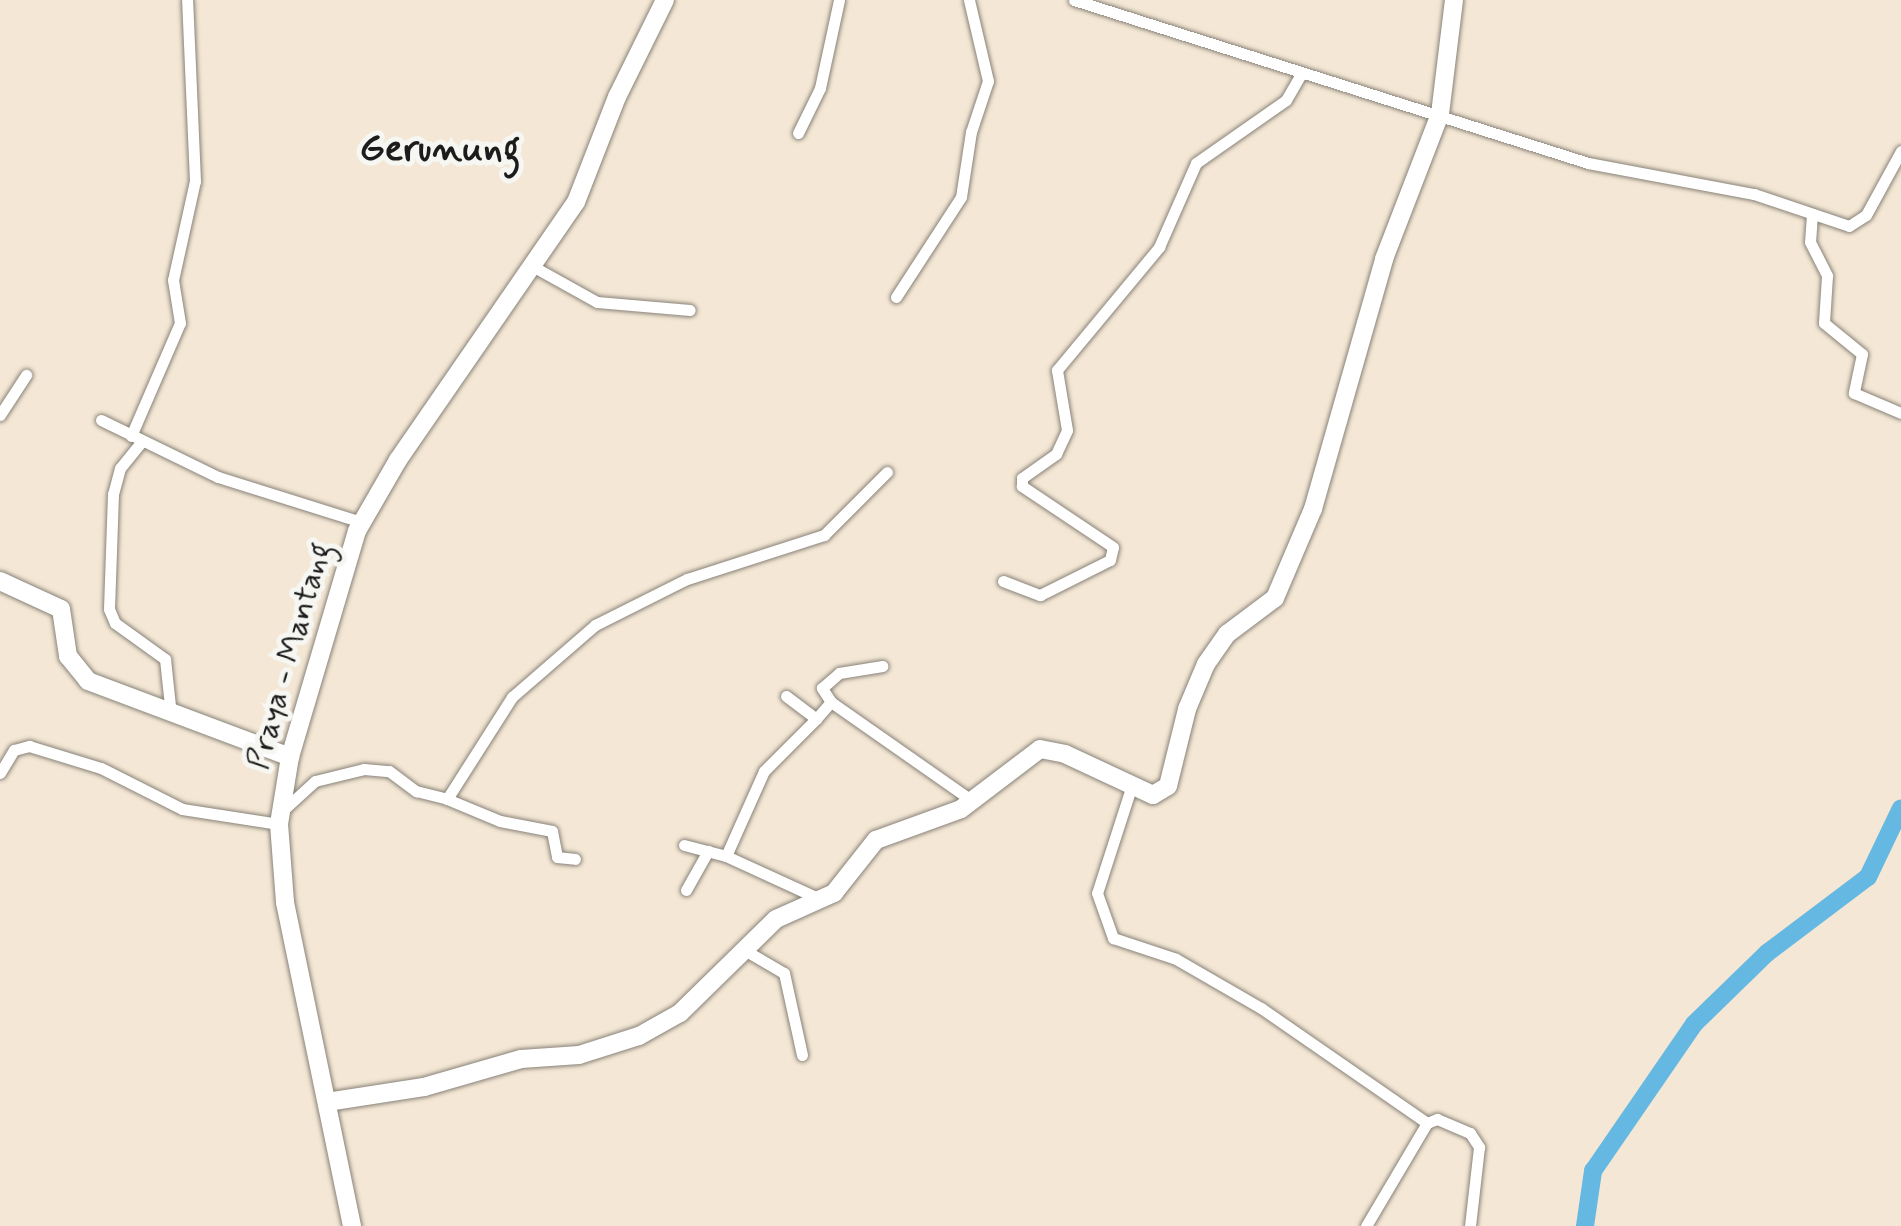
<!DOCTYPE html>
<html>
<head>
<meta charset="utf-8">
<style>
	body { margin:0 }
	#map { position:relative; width:1901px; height:1226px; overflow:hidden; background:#f4e7d5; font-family:Mynerve,sans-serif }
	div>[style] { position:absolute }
	.river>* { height:18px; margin:-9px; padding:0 9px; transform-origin:9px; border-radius:9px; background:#65b8e1 }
	.roads { filter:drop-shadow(0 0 2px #888278) drop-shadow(0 0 2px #888278) }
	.street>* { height:11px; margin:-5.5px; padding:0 5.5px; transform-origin:5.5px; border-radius:5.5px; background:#fff }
	.secondary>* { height:18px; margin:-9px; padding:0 9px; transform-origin:9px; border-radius:9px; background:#fff }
	.primary>* { height:18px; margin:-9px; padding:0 9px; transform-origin:9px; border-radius:9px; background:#fff }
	span { translate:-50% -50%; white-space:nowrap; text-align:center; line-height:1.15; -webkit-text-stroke:10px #f6f6f2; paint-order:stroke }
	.street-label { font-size:32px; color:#1c1c1c }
	.quarter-label { font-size:38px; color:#1c1c1c; font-weight:700 }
</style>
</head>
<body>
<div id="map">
	<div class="river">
		<div style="left:1585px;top:1226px;width:56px;rotate:-81.7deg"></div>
		<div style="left:1593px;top:1171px;width:178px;rotate:-55.5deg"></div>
		<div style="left:1694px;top:1024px;width:102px;rotate:-44.2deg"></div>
		<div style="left:1767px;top:953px;width:126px;rotate:-37deg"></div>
		<div style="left:1868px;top:877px;width:76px;rotate:-64.4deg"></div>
	</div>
	<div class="roads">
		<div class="street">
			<div style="left:1074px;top:0;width:539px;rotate:17.59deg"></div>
			<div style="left:1588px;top:163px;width:169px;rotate:10.6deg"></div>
			<div style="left:1754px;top:194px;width:100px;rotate:18.6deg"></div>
			<div style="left:1849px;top:226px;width:20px;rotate:-33deg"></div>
			<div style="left:1866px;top:215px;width:73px;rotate:-61.3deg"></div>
			<div style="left:798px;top:133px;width:50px;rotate:-63.9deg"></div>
			<div style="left:820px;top:88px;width:90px;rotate:-77.8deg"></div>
			<div style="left:1812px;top:214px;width:28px;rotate:94deg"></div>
			<div style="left:1810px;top:242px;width:38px;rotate:63deg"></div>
			<div style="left:1827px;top:276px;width:47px;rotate:93.7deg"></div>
			<div style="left:1824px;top:323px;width:49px;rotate:39.2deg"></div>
			<div style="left:1862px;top:354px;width:40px;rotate:102deg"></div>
			<div style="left:1854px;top:393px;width:51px;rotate:23.1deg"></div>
			<div style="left:534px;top:267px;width:72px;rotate:29.1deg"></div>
			<div style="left:597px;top:302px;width:93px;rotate:4.9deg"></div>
			<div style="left:896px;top:297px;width:119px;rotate:-57deg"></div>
			<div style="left:961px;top:197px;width:66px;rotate:-81.3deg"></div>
			<div style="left:971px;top:132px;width:54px;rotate:-71.6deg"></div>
			<div style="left:988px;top:81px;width:83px;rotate:-103.2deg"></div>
			<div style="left:0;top:415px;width:48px;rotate:-57deg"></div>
			<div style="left:101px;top:420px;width:130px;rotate:26deg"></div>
			<div style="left:218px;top:477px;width:151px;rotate:17.4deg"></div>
			<div style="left:131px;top:436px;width:123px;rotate:-66.6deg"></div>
			<div style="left:180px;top:323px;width:44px;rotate:-99.2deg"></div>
			<div style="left:173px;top:280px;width:101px;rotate:-77.5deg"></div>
			<div style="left:195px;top:181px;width:181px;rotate:-92.5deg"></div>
			<div style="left:142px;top:441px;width:35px;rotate:129deg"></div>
			<div style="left:120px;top:468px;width:27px;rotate:105deg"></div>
			<div style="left:113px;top:494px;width:115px;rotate:92deg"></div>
			<div style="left:109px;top:609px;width:15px;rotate:67deg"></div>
			<div style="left:115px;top:623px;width:62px;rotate:35.8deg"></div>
			<div style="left:165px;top:659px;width:56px;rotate:83.9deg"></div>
			<div style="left:1003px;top:581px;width:40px;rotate:21deg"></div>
			<div style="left:1040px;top:595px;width:78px;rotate:-26.6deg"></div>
			<div style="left:1110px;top:560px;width:13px;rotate:-77deg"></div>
			<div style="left:1113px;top:547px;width:110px;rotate:-146.2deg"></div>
			<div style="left:1022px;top:486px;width:8px;rotate:-90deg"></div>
			<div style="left:1022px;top:478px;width:42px;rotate:-35.2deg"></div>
			<div style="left:1056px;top:454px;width:26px;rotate:-65deg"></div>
			<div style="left:1067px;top:430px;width:61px;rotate:-99.5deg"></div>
			<div style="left:1057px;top:370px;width:160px;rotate:-50.3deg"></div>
			<div style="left:1159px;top:247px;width:92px;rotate:-66.2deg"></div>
			<div style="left:1196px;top:163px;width:110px;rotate:-35deg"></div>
			<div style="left:1286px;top:100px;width:30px;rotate:-60deg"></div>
			<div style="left:786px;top:696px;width:38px;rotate:37deg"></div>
			<div style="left:816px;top:719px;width:23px;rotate:-49deg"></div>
			<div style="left:831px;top:702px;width:174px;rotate:35deg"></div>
			<div style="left:831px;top:702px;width:17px;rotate:-123deg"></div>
			<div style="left:822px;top:688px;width:23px;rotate:-41deg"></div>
			<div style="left:839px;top:673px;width:44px;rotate:-9.2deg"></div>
			<div style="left:0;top:773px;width:27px;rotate:-59deg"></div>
			<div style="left:14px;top:750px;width:16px;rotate:-15deg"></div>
			<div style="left:29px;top:746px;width:75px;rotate:17deg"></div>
			<div style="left:101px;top:768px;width:91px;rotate:26.8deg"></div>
			<div style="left:182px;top:809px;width:98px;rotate:8.8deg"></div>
			<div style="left:1131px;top:788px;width:110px;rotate:107.9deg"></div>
			<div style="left:1097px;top:893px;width:48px;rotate:70.4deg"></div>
			<div style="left:1113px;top:938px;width:66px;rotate:18.4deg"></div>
			<div style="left:1176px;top:959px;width:98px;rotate:30deg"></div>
			<div style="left:1261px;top:1008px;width:202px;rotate:34.7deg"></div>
			<div style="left:1427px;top:1123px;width:11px;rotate:-22deg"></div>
			<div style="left:1437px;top:1119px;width:36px;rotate:23deg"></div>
			<div style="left:1470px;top:1133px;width:17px;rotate:57deg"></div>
			<div style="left:1479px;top:1147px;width:80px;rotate:96.5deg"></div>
			<div style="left:447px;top:799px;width:57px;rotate:22.5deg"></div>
			<div style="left:500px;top:821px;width:53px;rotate:10.9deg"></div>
			<div style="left:552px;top:831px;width:26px;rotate:79deg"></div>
			<div style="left:557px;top:857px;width:18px;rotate:6deg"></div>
			<div style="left:280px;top:813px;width:47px;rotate:-42.4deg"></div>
			<div style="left:315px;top:781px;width:50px;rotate:-13.8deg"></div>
			<div style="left:364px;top:769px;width:25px;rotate:5deg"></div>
			<div style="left:389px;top:771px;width:34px;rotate:37deg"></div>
			<div style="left:416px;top:791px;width:32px;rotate:14deg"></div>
			<div style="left:447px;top:799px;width:121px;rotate:-57.5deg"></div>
			<div style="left:512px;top:697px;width:110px;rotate:-40.9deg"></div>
			<div style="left:595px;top:625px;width:103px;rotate:-26.6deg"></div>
			<div style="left:687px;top:579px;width:144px;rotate:-17.8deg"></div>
			<div style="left:824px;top:535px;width:89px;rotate:-45deg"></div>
			<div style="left:684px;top:845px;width:43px;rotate:14.7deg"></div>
			<div style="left:726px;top:856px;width:106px;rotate:24.6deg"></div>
			<div style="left:726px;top:856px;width:93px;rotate:-65.9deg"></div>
			<div style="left:764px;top:771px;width:74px;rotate:-45deg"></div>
			<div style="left:686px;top:890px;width:45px;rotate:-60.6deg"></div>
			<div style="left:741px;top:948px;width:50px;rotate:30.2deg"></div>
			<div style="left:784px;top:973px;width:84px;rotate:77.6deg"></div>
			<div style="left:1366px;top:1226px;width:120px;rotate:-59.4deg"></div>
		</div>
		<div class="secondary">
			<div style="left:0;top:581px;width:67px;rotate:24.7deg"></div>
			<div style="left:61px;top:609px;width:48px;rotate:81.5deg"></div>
			<div style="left:68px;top:656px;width:32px;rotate:51deg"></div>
			<div style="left:88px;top:681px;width:216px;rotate:20.6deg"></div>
			<div style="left:327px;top:1102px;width:98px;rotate:-8.8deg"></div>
			<div style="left:424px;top:1087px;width:101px;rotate:-16.1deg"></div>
			<div style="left:521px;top:1059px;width:58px;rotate:-3.9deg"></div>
			<div style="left:579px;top:1055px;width:63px;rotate:-17.6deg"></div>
			<div style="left:639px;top:1036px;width:47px;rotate:-29.3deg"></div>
			<div style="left:680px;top:1013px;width:134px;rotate:-44.4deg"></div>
			<div style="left:776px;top:919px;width:64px;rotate:-24.1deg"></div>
			<div style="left:834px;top:893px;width:68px;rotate:-51.6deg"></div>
			<div style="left:876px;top:840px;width:90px;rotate:-20deg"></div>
			<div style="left:961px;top:809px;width:99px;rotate:-37.2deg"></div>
			<div style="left:1040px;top:749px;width:25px;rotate:11deg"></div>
			<div style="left:1065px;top:754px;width:97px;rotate:25deg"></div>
			<div style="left:1153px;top:795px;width:17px;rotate:-31deg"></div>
			<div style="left:1168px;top:786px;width:79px;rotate:-76.1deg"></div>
			<div style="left:1187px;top:709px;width:49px;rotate:-67.1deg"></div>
			<div style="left:1206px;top:664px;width:37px;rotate:-55deg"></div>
			<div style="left:1227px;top:634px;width:60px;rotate:-36.9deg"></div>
			<div style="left:1275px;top:598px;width:97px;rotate:-66.9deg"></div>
			<div style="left:1313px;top:509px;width:260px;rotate:-74.1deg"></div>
			<div style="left:1384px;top:259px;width:155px;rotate:-68.9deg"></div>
			<div style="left:1440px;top:114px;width:115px;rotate:-83deg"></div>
		</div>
		<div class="primary">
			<div style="left:352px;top:1226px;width:331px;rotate:-101.7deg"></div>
			<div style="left:285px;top:902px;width:78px;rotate:-94.4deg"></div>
			<div style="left:279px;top:824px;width:68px;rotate:-80.7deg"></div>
			<div style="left:290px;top:757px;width:236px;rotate:-73.5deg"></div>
			<div style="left:357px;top:531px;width:82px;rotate:-60deg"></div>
			<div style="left:398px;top:460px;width:313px;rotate:-55.4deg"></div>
			<div style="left:576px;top:202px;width:113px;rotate:-68.7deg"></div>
			<div style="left:617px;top:97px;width:108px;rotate:-63.7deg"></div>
		</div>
	</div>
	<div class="street-label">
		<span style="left:290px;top:656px;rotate:-74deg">Praya - Mantang</span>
	</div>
	<div class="quarter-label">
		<span style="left:440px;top:150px">Gerunung</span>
	</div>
</div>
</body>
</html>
